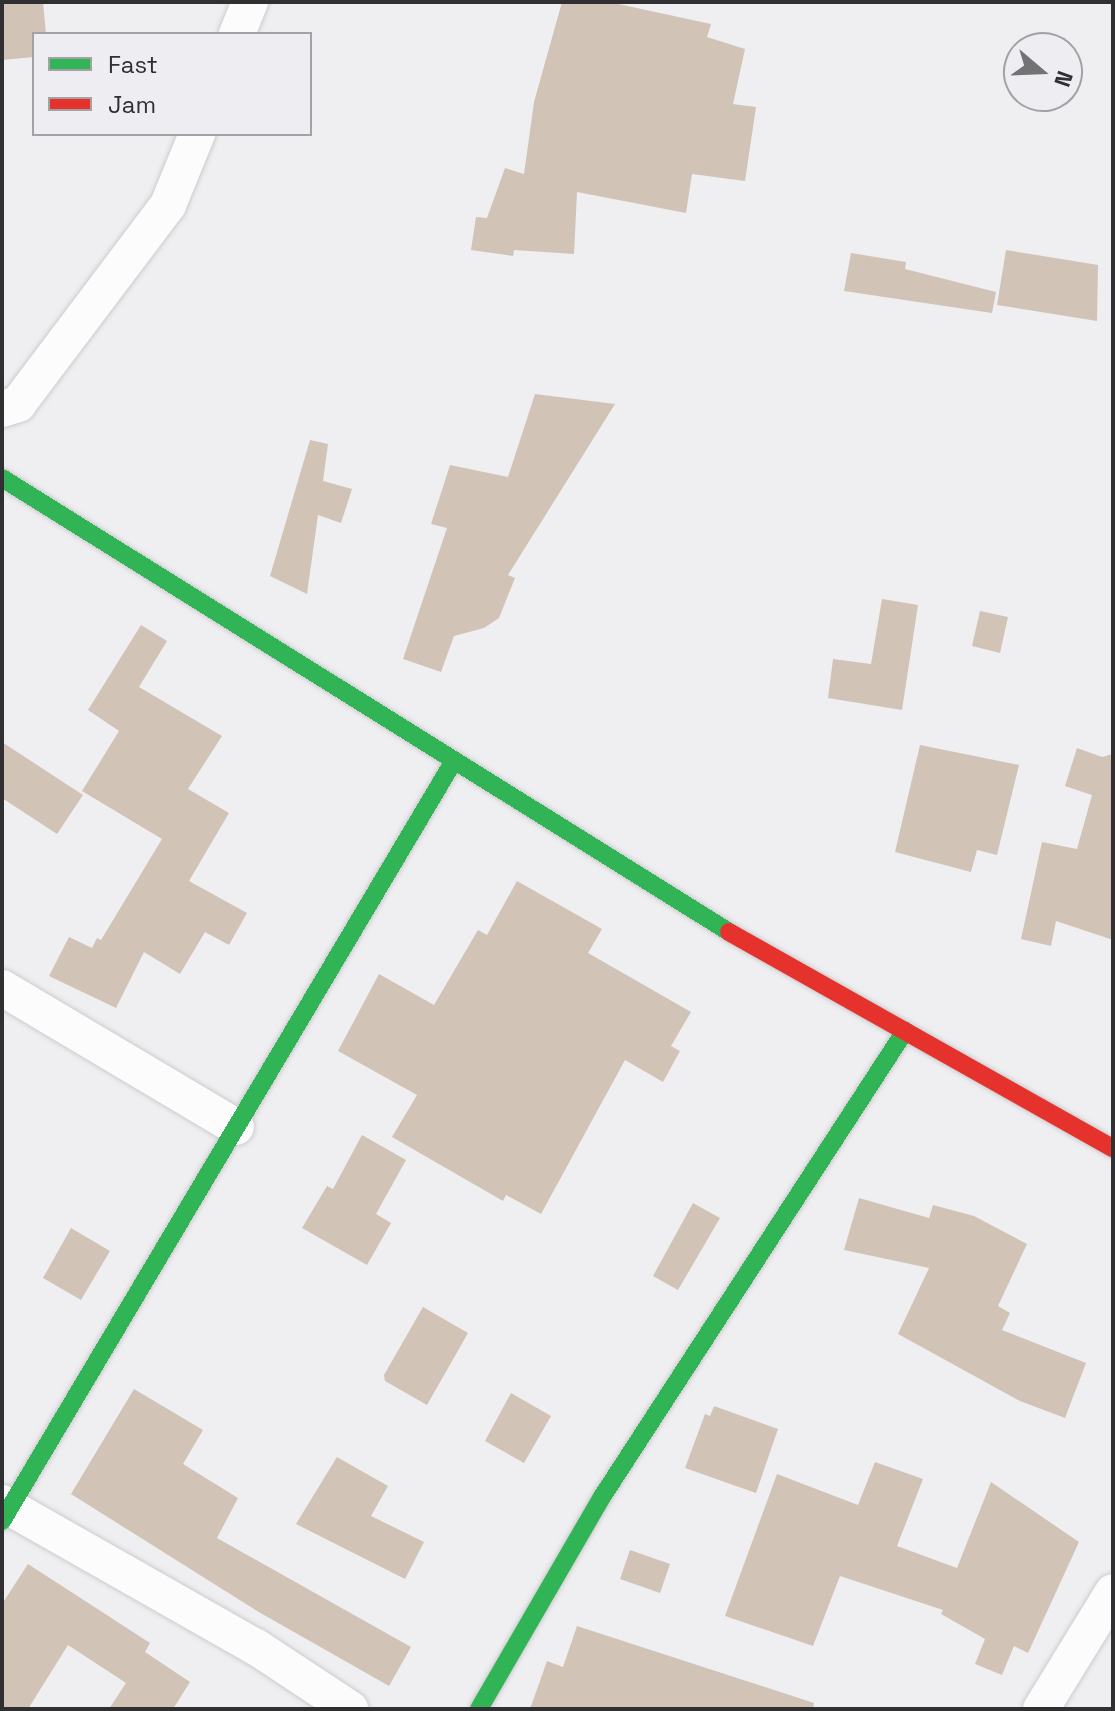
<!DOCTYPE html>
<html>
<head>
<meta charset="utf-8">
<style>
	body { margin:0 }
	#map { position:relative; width:1115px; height:1711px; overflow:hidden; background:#efeef1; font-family:"Space Grotesk",sans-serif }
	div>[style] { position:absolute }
	.building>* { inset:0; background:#d1c4b7 }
	.roads { filter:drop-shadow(0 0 2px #ccccce) drop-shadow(0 0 2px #ccccce) }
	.street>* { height:36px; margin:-18px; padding:0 18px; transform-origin:18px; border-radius:18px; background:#fdfcfd }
	.fast>* { height:18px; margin:-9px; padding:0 9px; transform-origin:9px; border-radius:9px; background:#30b455 }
	.jam>* { height:18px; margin:-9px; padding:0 9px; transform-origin:9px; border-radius:9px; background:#e5322d }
	span { translate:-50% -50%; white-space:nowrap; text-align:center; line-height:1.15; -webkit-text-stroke:6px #eeedf2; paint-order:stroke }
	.frame { position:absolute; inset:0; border:4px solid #303032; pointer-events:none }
	.legend { position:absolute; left:32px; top:32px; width:280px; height:104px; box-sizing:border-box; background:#eeedf2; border:2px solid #a2a1a5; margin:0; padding:10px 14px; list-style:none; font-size:24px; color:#303032 }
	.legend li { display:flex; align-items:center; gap:16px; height:40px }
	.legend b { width:40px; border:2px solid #a2a1a5 }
	.north { position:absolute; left:1003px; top:32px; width:80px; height:80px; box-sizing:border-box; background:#eeedf2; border:2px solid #a2a1a5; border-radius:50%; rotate:109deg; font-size:22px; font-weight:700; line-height:32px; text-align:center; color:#303032 }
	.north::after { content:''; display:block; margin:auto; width:28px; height:36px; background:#737275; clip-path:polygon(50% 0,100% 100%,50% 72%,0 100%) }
</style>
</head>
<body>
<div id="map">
	<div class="building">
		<div style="clip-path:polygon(2px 2px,43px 2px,46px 34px,34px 34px,34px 57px,2px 60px)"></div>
		<div style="clip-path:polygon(562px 2px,609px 2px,711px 24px,707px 37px,745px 49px,733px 104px,756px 107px,745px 181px,692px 174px,686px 213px,577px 192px,574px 254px,514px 250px,513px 256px,471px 250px,476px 217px,487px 218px,505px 168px,524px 174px,534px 102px)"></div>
		<div style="clip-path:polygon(1006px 250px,1098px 265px,1097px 321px,997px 305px)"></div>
		<div style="clip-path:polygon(851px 253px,906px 262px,905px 269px,996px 292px,992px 313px,844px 291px)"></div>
		<div style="clip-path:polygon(535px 394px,615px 404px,508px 575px,515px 578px,499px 618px,484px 628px,454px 636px,441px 672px,403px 659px,447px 528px,431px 524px,450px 465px,508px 477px)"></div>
		<div style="clip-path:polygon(310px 440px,328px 444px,323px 481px,352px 489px,341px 523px,318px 515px,307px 594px,270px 576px)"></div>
		<div style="clip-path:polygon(882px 599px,918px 605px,902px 710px,828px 698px,833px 659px,871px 664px)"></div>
		<div style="clip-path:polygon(980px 611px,1008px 617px,1000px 653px,972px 646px)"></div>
		<div style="clip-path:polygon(141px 625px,167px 641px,139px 687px,222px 736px,188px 789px,229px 813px,189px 881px,247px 913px,229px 945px,205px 932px,180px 974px,144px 952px,116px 1008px,49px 976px,69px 937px,92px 948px,97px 938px,101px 940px,162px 839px,82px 791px,119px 731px,88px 710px)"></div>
		<div style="clip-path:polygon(2px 742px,83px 795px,57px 834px,2px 798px)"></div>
		<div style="clip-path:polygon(920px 745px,1019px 765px,997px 855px,977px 850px,971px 872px,895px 852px)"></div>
		<div style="clip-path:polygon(1077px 748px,1102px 757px,1113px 754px,1113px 940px,1056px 921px,1051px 946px,1021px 939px,1042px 842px,1077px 849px,1092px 795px,1065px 786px)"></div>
		<div style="clip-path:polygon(517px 881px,602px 929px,588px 953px,691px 1012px,671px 1046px,680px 1051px,663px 1082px,625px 1060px,541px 1214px,506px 1195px,503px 1201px,392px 1137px,417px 1095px,338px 1051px,379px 974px,434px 1005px,478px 930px,487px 935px)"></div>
		<div style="clip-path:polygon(362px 1135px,406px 1160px,376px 1214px,391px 1223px,367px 1265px,302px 1228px,327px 1186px,333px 1189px)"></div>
		<div style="clip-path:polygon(859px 1198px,929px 1218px,933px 1205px,974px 1216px,1027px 1244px,998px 1306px,1010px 1313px,1002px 1330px,1086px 1363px,1065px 1418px,1020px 1401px,898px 1334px,929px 1268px,844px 1250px)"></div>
		<div style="clip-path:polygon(693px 1203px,720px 1218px,678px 1290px,653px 1276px)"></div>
		<div style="clip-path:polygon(71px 1228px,110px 1251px,81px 1300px,43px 1278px)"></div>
		<div style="clip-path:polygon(423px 1307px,468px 1333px,427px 1405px,385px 1381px,384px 1375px)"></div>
		<div style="clip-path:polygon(134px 1389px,203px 1430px,183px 1464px,238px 1498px,217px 1538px,411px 1647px,389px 1686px,257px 1611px,71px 1494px)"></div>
		<div style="clip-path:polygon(511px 1393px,551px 1416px,524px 1463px,485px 1441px)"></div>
		<div style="clip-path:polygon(714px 1406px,778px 1429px,756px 1493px,685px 1468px,705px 1414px,710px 1416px)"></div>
		<div style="clip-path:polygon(337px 1457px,388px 1486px,371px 1516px,424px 1542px,405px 1579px,296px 1524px)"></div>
		<div style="clip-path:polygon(875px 1462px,923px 1479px,897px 1546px,957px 1568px,991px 1482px,1079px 1542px,1028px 1653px,1014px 1646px,1002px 1675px,975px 1664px,985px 1639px,941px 1614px,943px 1610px,840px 1576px,813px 1646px,725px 1616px,777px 1474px,858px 1505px)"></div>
		<div style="clip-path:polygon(630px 1550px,670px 1564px,660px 1593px,620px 1579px)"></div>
		<div style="clip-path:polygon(28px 1564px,150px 1643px,145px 1652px,190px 1682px,173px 1709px,109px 1709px,126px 1683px,68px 1645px,28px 1709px,2px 1709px,2px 1604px)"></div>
		<div style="clip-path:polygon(577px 1626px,814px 1703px,813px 1709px,530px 1709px,547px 1661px,563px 1667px)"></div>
	</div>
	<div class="roads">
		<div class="street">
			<div style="left:237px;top:34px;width:35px;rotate:-68deg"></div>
			<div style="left:2px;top:409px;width:17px;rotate:-17deg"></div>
			<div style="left:18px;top:404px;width:249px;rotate:-53deg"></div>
			<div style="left:168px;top:205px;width:77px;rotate:-67.8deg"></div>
			<div style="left:2px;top:988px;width:272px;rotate:30.7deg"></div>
			<div style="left:2px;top:1503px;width:292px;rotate:29.6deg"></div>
			<div style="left:256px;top:1647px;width:113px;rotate:33.4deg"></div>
			<div style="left:1041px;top:1709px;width:137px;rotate:-58.4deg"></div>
		</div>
		<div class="fast">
			<div style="left:2px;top:478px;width:857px;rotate:31.98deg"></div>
			<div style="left:2px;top:1521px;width:881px;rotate:-59.27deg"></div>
			<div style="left:479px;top:1709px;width:245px;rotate:-59.9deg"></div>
			<div style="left:602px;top:1497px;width:556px;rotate:-56.97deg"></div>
		</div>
		<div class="jam">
			<div style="left:729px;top:932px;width:441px;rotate:29.4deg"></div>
		</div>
	</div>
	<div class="frame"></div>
	<ul class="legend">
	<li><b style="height:10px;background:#30b455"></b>Fast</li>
	<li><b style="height:10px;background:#e5322d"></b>Jam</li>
	</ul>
	<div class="north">N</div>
</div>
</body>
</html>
